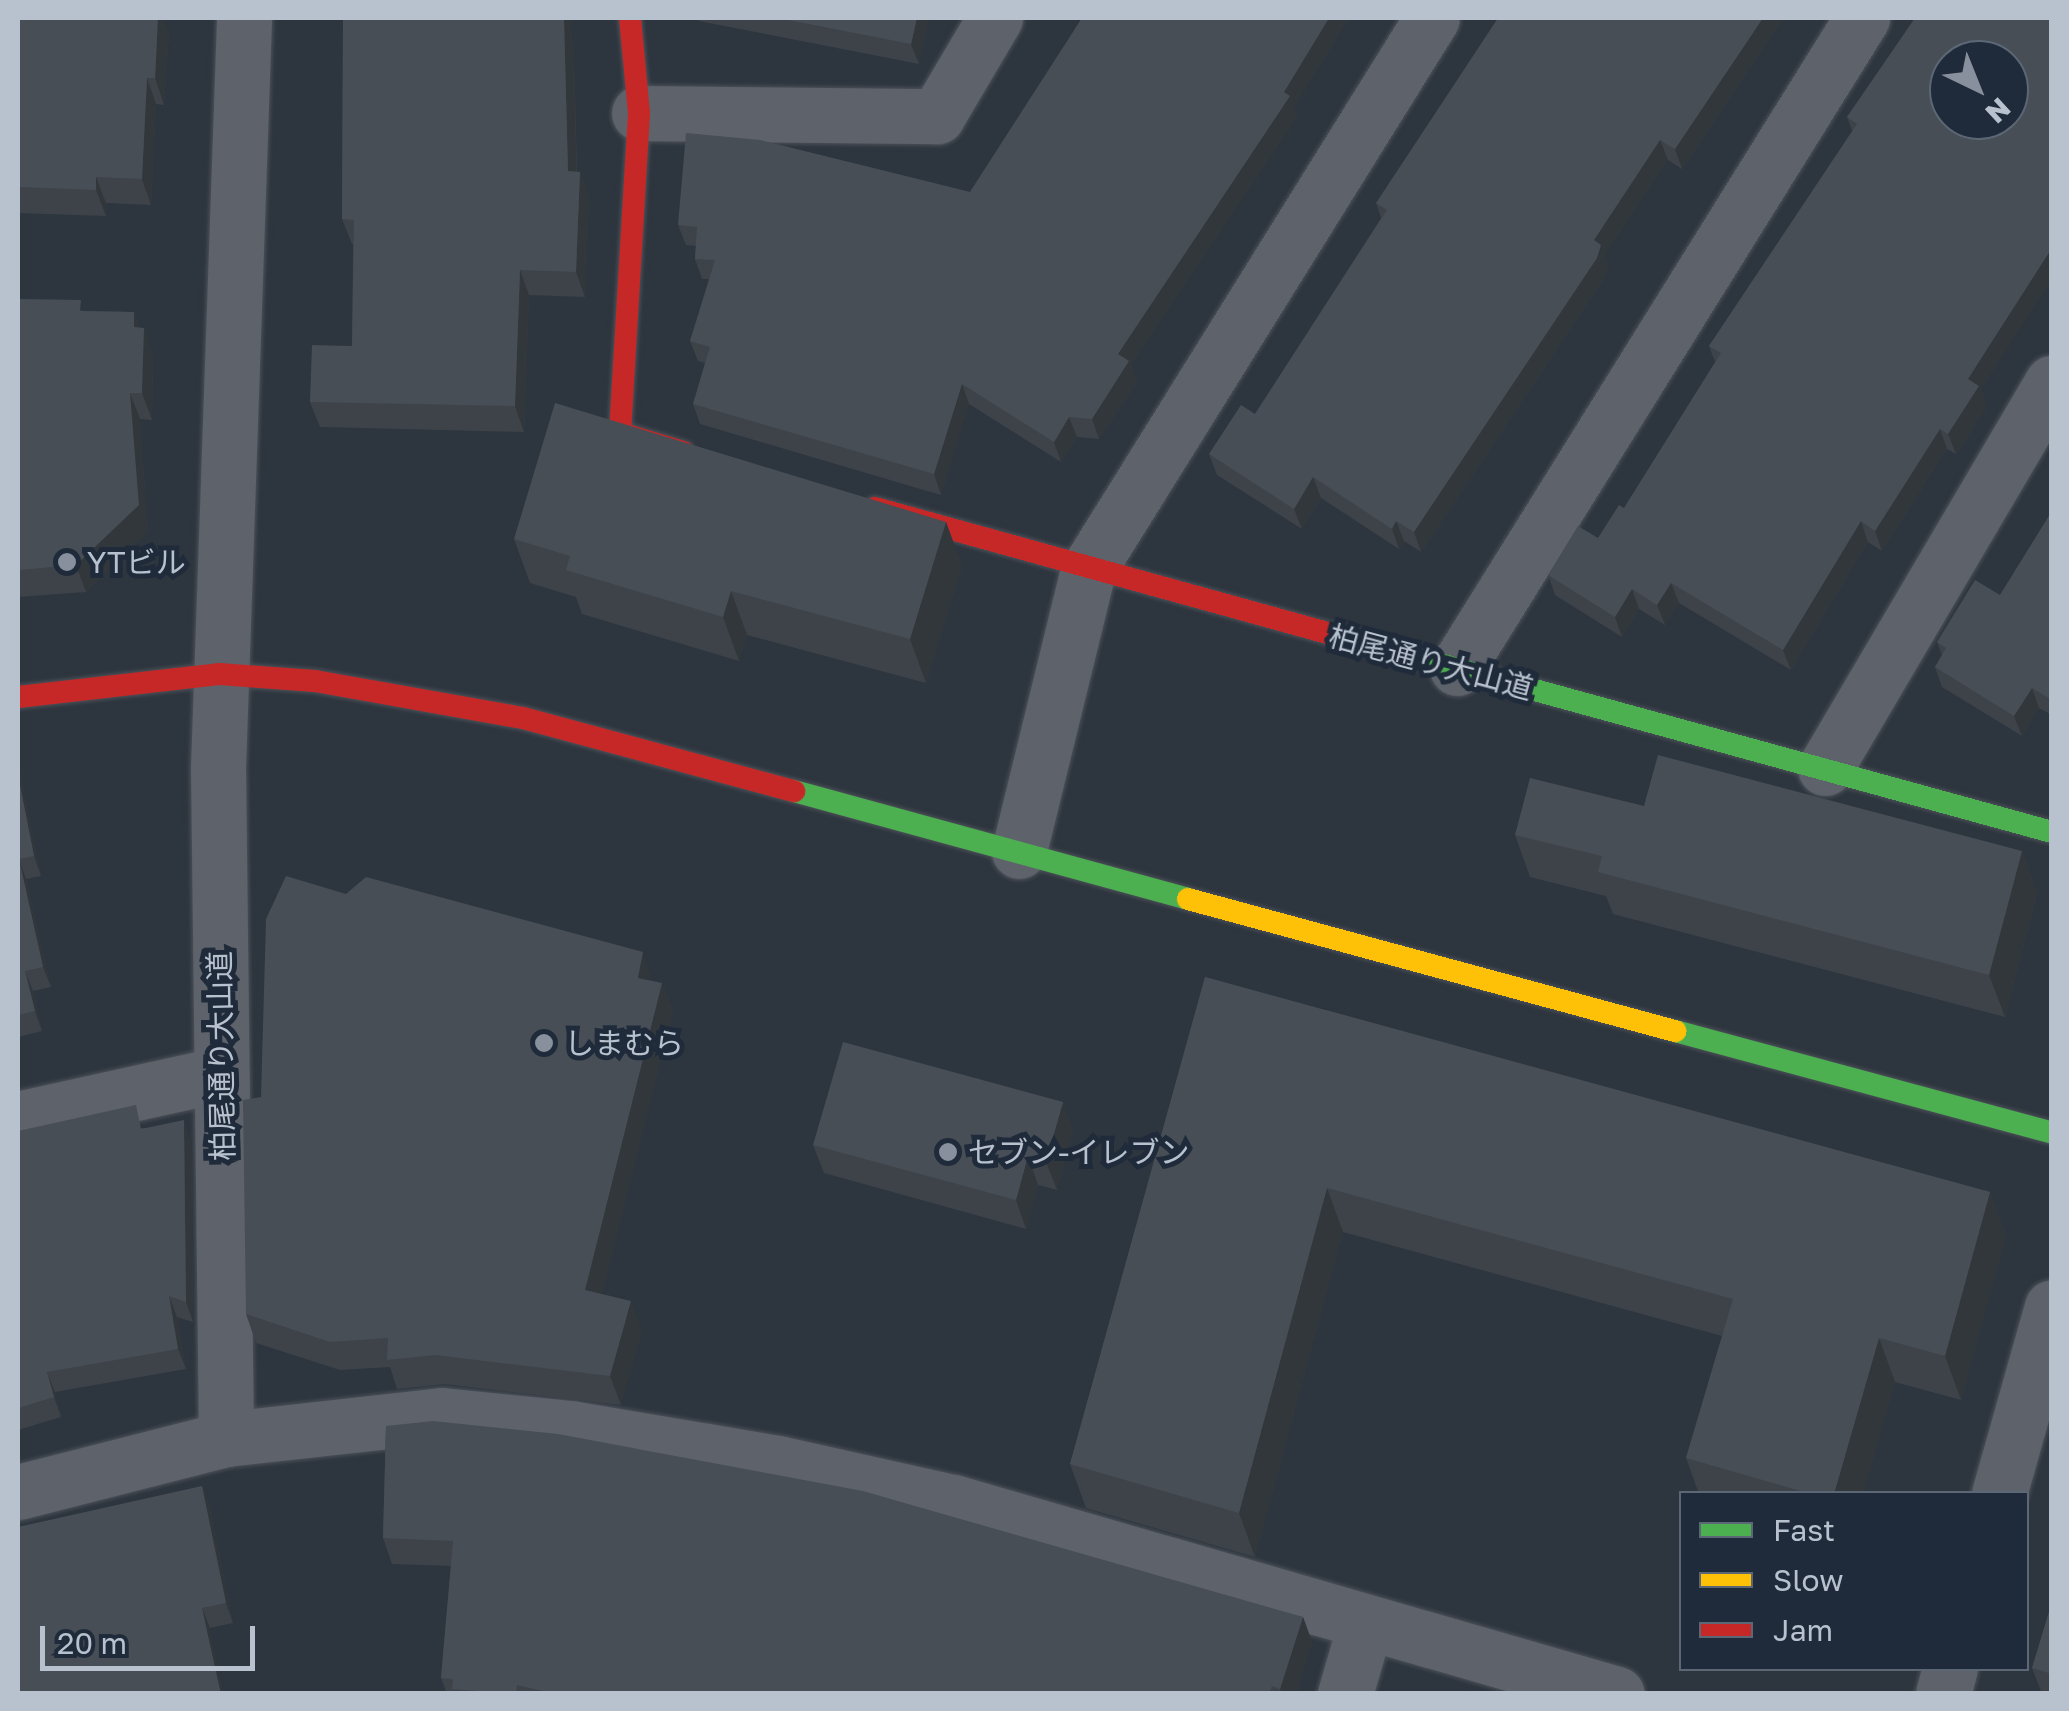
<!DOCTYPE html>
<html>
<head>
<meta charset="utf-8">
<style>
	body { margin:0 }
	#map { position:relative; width:2069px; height:1711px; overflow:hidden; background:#2d353e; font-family:"Golos Text","Noto Sans JP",sans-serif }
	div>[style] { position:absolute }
	.roads { filter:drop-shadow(0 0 2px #4c5158) drop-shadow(0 0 2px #4c5158) }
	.street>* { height:55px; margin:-27.5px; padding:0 27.5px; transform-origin:27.5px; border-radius:27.5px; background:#5e636b }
	.fast>* { height:22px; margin:-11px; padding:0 11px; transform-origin:11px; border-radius:11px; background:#4caf50 }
	.slow>* { height:22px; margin:-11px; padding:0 11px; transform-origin:11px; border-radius:11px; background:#ffc107 }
	.jam>* { height:22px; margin:-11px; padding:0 11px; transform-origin:11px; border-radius:11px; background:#c62828 }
	.wall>* { inset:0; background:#3e434a }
	.shaded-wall>* { inset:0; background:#32373c }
	.building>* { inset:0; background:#484e56 }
	.dots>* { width:28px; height:28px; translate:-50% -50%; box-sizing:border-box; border:5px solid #1f2b3a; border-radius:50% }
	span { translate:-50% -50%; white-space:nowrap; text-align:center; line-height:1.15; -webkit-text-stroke:10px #1f2b3a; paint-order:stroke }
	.poi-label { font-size:30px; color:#b8c1ce }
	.left { translate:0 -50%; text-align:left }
	.street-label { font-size:30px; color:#b8c1ce }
	.frame { position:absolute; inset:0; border:20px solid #b8c1ce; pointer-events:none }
	.legend { position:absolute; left:1679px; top:1491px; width:350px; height:180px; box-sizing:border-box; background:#1f2b3a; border:2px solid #5c6775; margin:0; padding:12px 18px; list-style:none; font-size:30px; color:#b8c1ce }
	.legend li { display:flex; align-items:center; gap:20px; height:50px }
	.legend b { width:50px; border:2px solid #5c6775 }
	.north { position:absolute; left:1929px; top:40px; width:100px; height:100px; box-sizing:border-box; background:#1f2b3a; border:2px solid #5c6775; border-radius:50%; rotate:137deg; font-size:28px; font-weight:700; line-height:40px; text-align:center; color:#b8c1ce }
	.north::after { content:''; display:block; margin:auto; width:35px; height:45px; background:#87909c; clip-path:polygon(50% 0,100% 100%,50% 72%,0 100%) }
	.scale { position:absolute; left:40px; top:1626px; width:215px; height:45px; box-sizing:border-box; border:5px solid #b8c1ce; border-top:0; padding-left:12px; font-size:30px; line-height:35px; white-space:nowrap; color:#b8c1ce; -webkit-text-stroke:8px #1f2b3a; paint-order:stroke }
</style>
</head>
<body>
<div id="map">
	<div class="roads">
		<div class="street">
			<div style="left:639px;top:113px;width:298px;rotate:0.6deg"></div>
			<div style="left:937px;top:116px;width:114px;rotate:-59.4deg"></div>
			<div style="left:1457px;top:668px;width:766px;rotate:-58.07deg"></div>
			<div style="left:1825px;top:768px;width:447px;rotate:-59.5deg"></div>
			<div style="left:1019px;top:851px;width:289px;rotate:-76.2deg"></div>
			<div style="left:1088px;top:570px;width:650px;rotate:-58.07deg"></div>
			<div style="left:18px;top:1119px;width:208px;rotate:-12.5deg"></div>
			<div style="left:226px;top:1439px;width:671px;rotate:-90.68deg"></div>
			<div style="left:218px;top:768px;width:750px;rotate:-88.01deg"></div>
			<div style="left:18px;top:1492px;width:215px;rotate:-14.3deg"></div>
			<div style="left:226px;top:1439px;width:217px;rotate:-6.3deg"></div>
			<div style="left:442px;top:1415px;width:130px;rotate:5.8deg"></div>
			<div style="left:571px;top:1428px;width:210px;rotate:9.6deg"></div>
			<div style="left:778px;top:1463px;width:179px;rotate:12.6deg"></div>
			<div style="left:953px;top:1502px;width:691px;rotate:16.13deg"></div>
			<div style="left:1999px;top:1494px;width:194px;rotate:-74.2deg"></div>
			<div style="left:1345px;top:1694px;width:72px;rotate:-73.8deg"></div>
			<div style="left:1943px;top:1694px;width:27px;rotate:-75deg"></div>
		</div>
		<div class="fast">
			<div style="left:1389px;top:650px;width:688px;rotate:15.35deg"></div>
			<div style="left:794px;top:791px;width:409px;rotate:15.3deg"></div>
			<div style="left:1675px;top:1031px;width:391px;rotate:15.1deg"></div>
		</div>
		<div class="slow">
			<div style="left:1188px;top:899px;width:505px;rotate:15.17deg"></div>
		</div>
		<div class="jam">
			<div style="left:630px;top:18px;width:95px;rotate:84.6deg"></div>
			<div style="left:639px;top:113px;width:321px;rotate:93.4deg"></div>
			<div style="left:620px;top:433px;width:66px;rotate:16.8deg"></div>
			<div style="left:875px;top:508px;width:533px;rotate:15.44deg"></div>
			<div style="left:18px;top:697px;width:202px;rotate:-6.5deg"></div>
			<div style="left:219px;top:674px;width:96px;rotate:4.2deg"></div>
			<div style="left:315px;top:681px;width:211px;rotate:10.1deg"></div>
			<div style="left:523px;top:718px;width:281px;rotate:15.1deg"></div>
		</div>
	</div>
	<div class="wall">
		<div style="clip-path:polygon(18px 18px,169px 32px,164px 105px,156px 104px,151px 205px,106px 203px,106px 216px,18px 213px)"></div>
		<div style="clip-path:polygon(343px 18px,570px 18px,574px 54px,577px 172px,580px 172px,589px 197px,585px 297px,529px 295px,524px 432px,320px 427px,310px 402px,352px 346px,353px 244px,352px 244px,342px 219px)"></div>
		<div style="clip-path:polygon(698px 18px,929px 18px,919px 64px,699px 21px)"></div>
		<div style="clip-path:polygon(1082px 18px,1349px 18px,1294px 107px,1298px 116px,1131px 365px,1137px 382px,1099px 439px,1077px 437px,1061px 462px,969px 404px,941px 495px,700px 424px,693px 404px,705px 363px,698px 361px,690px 341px,710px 279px,702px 279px,695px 259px,696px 246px,686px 245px,678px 225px,970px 192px)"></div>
		<div style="clip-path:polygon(1784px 18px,1682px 169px,1668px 160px,1605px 255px,1609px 265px,1604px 278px,1421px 552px,1404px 541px,1399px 549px,1321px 498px,1302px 529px,1217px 475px,1209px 454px,1255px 414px,1381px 218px,1376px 203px)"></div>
		<div style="clip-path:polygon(1915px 18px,1981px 390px,1987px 406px,1956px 454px,1947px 449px,1882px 551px,1868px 542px,1791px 670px,1679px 603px,1665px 625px,1639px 609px,1622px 637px,1555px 595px,1548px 575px,1598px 538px,1624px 508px,1715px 362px,1709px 346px,1852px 131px,1847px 117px)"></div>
		<div style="clip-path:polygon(18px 299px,85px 311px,134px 312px,140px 328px,144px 328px,153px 354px,152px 420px,140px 419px,148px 532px,86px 592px,18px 597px)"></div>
		<div style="clip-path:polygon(2052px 511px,2052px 715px,2039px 708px,2022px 736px,1942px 687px,1935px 667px,1942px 655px,1937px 642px,2000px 595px)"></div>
		<div style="clip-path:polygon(946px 522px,962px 566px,926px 683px,747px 635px,739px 661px,582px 614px,576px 597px,530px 583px,514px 539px)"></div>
		<div style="clip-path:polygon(18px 762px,41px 876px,26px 879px,51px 987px,33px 991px,42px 1031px,18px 1037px)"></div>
		<div style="clip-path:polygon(1515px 835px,2022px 851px,2037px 893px,2005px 1017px,1613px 914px,1606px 896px,1530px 877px)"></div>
		<div style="clip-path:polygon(1205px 977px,1990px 1192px,2006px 1236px,1961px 1400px,1895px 1382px,1863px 1494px,1699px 1494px,1686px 1458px,1722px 1336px,1343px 1232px,1255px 1557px,1086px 1508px,1070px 1464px)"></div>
		<div style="clip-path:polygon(662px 983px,673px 1011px,602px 1294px,642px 1330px,621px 1405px,445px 1384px,397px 1389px,390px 1367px,340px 1370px,256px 1343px,246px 1314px,261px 1097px)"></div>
		<div style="clip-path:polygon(1063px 1102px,1073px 1131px,1057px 1190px,1038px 1185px,1026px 1229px,824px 1173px,813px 1145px)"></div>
		<div style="clip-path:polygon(144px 1128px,191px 1140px,193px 1322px,177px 1317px,186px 1369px,55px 1392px,61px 1417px,18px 1430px,18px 1131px)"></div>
		<div style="clip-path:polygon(386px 1426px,1303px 1617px,1312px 1642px,1296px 1694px,447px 1694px,441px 1678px,451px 1566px,392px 1564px,383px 1538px)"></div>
		<div style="clip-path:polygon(202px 1486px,210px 1506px,233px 1623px,210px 1628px,18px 1694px)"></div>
		<div style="clip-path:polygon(2052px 1602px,2052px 1694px,2042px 1694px,2032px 1668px)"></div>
	</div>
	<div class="shaded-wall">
		<div style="clip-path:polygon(158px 18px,163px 18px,169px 32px,164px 105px,155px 78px)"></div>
		<div style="clip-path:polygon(564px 18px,570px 18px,574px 54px,577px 197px,568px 171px)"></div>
		<div style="clip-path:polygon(917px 18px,929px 18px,919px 64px,911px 44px)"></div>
		<div style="clip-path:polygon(1329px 18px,1349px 18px,1294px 107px,1298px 116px,1131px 365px,1137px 382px,1099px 439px,1092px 419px,1118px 354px,1284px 92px)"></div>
		<div style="clip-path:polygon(1763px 18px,1784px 18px,1682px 169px,1675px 149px)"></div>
		<div style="clip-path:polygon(147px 78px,156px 104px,151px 205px,142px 179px)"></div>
		<div style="clip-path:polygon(1660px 140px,1668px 160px,1605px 255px,1609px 265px,1604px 278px,1421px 552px,1414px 532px,1594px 240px)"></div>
		<div style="clip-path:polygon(580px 172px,589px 197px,585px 297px,576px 272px)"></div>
		<div style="clip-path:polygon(96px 177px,106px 203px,106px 216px,96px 190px)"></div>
		<div style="clip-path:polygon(2052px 248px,2052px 280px,1981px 390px,1987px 406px,1956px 454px,1948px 434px,1968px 379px)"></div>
		<div style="clip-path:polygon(520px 270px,529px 295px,524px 432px,515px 406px)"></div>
		<div style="clip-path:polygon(134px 312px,143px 337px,144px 328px,153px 354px,152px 420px,142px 393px,134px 327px)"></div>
		<div style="clip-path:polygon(962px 384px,969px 404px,941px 495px,934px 474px)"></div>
		<div style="clip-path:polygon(130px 393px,140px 419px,148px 532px,86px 592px,76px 565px)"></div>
		<div style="clip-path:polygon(1069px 417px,1077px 437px,1061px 462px,1054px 442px)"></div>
		<div style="clip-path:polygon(1940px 429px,1947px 449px,1882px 551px,1875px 531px)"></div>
		<div style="clip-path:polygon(1313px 477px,1321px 498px,1302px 529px,1294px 509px)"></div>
		<div style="clip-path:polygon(1396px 521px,1404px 541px,1399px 549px,1392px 529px)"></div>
		<div style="clip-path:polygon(1861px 521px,1868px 542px,1791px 670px,1783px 650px)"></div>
		<div style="clip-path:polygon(946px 522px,962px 566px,926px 683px,910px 639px)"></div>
		<div style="clip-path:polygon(1671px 583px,1679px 603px,1665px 625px,1657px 605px)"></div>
		<div style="clip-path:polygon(1632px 589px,1639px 609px,1622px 637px,1615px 617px)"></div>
		<div style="clip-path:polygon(731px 591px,747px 635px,739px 661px,723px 617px)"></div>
		<div style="clip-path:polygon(2032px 688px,2039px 708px,2022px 736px,2014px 716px)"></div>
		<div style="clip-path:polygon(18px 762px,19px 766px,41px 876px,34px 856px,18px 775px)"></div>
		<div style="clip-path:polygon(2022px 851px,2037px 893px,2005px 1017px,1989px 975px)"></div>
		<div style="clip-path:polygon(19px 859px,26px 879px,51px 987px,43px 967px)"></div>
		<div style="clip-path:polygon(643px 952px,653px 980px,638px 978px)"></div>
		<div style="clip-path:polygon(25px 971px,33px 991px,42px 1031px,35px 1011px)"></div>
		<div style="clip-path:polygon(662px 983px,673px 1011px,596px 1319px,585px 1290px)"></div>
		<div style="clip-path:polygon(1063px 1102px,1073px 1131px,1057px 1190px,1046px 1162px)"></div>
		<div style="clip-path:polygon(184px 1120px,191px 1140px,193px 1322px,186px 1302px)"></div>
		<div style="clip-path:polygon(1028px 1156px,1038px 1185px,1026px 1229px,1016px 1200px)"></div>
		<div style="clip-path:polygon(1327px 1188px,1343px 1232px,1255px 1557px,1239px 1513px)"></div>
		<div style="clip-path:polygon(1990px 1192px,2006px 1236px,1961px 1400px,1945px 1356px)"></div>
		<div style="clip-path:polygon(169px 1296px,177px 1317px,186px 1369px,178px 1349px)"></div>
		<div style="clip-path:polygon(631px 1301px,642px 1330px,621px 1405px,610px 1376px)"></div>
		<div style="clip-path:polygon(1879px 1338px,1895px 1382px,1863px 1494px,1834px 1494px)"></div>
		<div style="clip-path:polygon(47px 1372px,55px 1392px,61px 1417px,54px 1397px)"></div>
		<div style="clip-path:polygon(202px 1486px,210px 1506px,233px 1623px,226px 1603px)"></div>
		<div style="clip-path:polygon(202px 1608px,210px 1628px,224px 1694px,221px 1694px)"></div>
		<div style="clip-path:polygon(1303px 1617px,1312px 1642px,1296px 1694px,1282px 1694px,1280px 1689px)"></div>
	</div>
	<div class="building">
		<div style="clip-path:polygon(18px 18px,158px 18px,155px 78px,147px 78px,142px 179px,96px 177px,96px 190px,18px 187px)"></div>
		<div style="clip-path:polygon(343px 18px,564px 18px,568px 171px,580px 172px,576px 272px,520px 270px,515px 406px,310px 402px,312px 345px,352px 346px,354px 220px,342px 219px)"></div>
		<div style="clip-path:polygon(778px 18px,917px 18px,911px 44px)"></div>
		<div style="clip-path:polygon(1082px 18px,1329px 18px,1284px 92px,1290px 96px,1118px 354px,1129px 361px,1092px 419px,1069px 417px,1054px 442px,962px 384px,934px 474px,693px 404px,710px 347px,690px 341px,715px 260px,695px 259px,697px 227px,678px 225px,686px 133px,760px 140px,970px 192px)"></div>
		<div style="clip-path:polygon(1498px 18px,1763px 18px,1675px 149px,1660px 140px,1594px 240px,1601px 245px,1597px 258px,1414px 532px,1396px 521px,1392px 529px,1313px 477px,1294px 509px,1209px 454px,1241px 405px,1255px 414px,1387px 210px,1376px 203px)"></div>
		<div style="clip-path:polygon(evenodd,1915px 18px,2052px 18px,2052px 248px,1968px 379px,1979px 386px,1948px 434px,1940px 429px,1875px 531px,1861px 521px,1783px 650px,1671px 583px,1657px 605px,1632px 589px,1615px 617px,1548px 575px,1578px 526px,1598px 538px,1619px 505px,1624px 508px,1721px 353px,1709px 346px,1857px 124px,1847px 117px,1915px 18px,1949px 60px,2009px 60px,2009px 120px,1949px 120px,1949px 60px)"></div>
		<div style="clip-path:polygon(18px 299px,81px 300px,80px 311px,134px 312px,134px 327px,144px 328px,142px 393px,130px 393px,139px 505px,76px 565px,18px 570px)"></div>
		<div style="clip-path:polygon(555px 403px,946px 522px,910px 639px,731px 591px,723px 617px,566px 570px,570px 556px,514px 539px)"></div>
		<div style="clip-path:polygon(2052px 511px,2052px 700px,2032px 688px,2014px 716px,1935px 667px,1946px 648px,1937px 642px,1975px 580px,2000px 595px)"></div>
		<div style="clip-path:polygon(1658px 755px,2022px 851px,1989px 975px,1598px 872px,1602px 856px,1515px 835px,1530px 778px,1644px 806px)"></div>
		<div style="clip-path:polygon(18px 775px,34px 856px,19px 859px,43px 967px,25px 971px,35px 1011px,18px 1015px)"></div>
		<div style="clip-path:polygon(286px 876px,346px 894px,366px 877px,643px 952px,638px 978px,662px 983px,585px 1290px,631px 1301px,610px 1376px,435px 1355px,387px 1360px,388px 1338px,330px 1342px,246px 1314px,243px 1100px,261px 1097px,266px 919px)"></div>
		<div style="clip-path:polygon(1205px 977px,1990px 1192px,1945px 1356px,1879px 1338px,1834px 1494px,1811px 1494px,1686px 1458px,1733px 1299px,1327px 1188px,1239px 1513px,1070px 1464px)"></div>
		<div style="clip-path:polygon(843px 1042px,1063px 1102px,1046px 1162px,1028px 1156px,1016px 1200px,813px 1145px)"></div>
		<div style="clip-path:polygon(136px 1105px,141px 1129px,184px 1120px,186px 1302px,169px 1296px,178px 1349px,47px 1372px,54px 1397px,18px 1408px,18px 1131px)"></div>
		<div style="clip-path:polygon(433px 1421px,558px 1434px,863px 1491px,1303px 1617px,1280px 1689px,1272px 1686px,1269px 1694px,557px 1694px,517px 1685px,516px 1694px,452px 1689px,453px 1679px,441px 1678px,453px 1541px,383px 1538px,386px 1426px)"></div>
		<div style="clip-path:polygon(202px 1486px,226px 1603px,202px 1608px,221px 1694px,18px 1694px,18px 1527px)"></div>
		<div style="clip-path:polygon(2052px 1602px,2052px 1674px,2032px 1668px)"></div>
	</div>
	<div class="dots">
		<div style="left:67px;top:562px;background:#87909c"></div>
		<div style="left:544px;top:1043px;background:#87909c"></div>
		<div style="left:948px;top:1152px;background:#87909c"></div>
	</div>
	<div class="poi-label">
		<span class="left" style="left:87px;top:562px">YTビル</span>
		<span class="left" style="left:564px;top:1043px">しまむら</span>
		<span class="left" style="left:968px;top:1152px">セブン-イレブン</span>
	</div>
	<div class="street-label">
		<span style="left:1431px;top:662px;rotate:15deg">柏尾通り大山道</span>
		<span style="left:221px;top:1056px;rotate:-91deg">柏尾通り大山道</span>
	</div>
	<div class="frame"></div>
	<ul class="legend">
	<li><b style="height:12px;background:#4caf50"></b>Fast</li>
	<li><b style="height:12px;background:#ffc107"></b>Slow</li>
	<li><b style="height:12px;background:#c62828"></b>Jam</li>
	</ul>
	<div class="north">N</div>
	<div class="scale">20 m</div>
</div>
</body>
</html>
